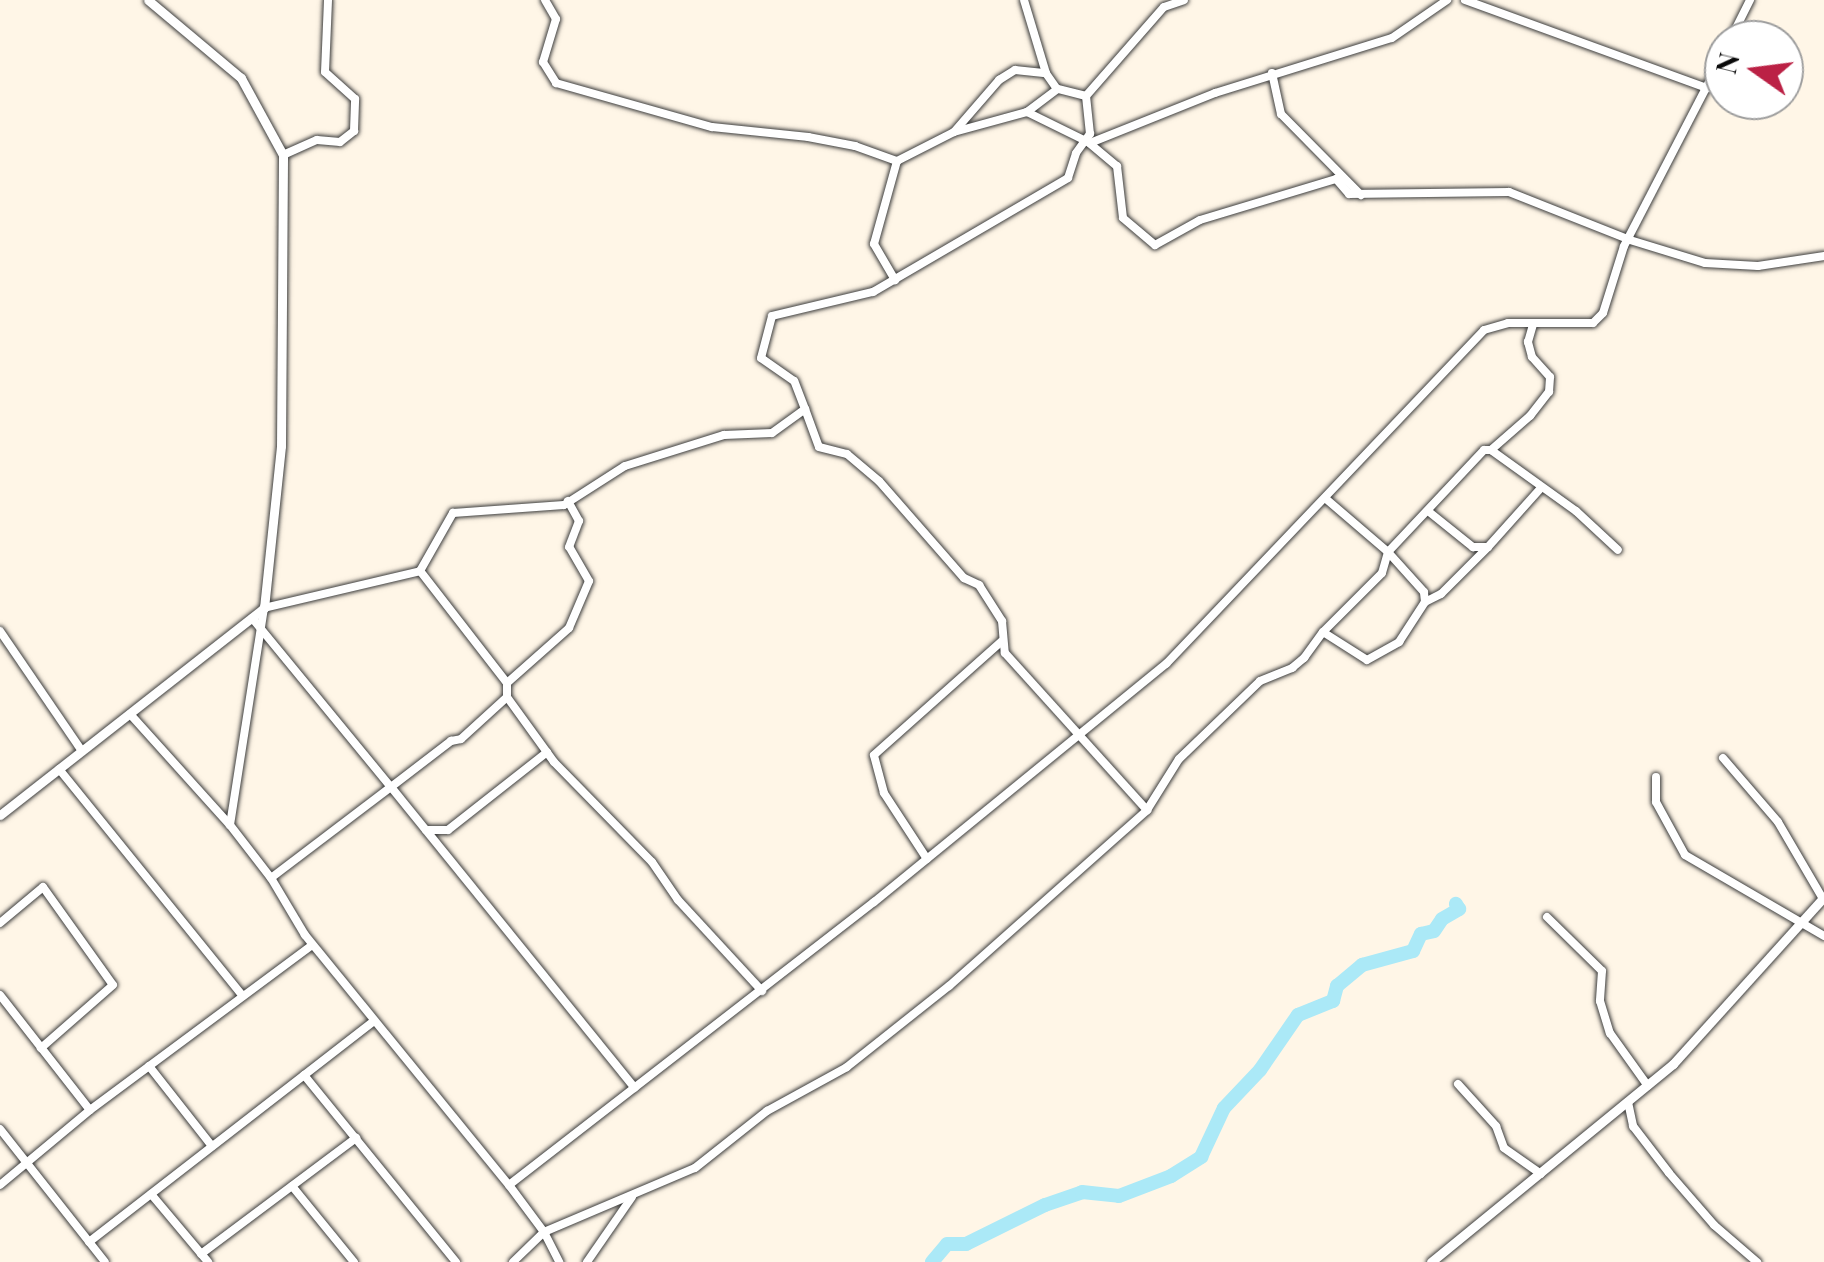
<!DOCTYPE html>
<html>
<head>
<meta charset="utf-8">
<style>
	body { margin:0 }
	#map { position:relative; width:1824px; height:1262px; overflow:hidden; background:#fff6e7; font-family:"Playfair Display",serif }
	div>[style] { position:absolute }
	.river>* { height:14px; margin:-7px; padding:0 7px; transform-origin:7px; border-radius:7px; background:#abe9f7 }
	.roads { filter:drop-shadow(0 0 2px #3d3d3d) drop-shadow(0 0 2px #3d3d3d) }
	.minor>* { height:8px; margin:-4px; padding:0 4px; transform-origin:4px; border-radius:4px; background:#fff }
	.tertiary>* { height:9px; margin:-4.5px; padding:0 4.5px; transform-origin:4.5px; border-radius:4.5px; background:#fff }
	span { translate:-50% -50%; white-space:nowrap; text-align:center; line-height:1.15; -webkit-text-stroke:10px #fff; paint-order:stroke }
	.north { position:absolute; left:1704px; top:20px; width:100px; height:100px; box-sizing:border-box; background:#fff; border:2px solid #9d9d9d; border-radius:50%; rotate:284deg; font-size:28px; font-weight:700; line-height:40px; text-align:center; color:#0a0a0a }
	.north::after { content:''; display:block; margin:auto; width:35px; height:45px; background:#bb2145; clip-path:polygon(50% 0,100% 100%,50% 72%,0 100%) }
</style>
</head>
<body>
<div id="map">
	<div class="river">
		<div style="left:932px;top:1262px;width:23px;rotate:-50deg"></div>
		<div style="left:947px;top:1244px;width:19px"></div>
		<div style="left:966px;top:1244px;width:88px;rotate:-26.3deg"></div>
		<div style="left:1045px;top:1205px;width:39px;rotate:-19deg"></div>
		<div style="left:1082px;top:1192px;width:37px;rotate:6deg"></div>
		<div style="left:1119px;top:1196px;width:56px;rotate:-21deg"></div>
		<div style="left:1171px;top:1176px;width:36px;rotate:-32deg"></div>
		<div style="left:1201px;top:1157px;width:54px;rotate:-64.9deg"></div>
		<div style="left:1224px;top:1108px;width:52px;rotate:-46.5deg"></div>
		<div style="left:1260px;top:1070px;width:67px;rotate:-55.4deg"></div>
		<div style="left:1298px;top:1015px;width:38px;rotate:-22deg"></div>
		<div style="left:1333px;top:1001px;width:16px;rotate:-75deg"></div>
		<div style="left:1337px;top:986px;width:33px;rotate:-40deg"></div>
		<div style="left:1362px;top:965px;width:53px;rotate:-15.4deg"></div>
		<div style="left:1413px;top:951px;width:19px;rotate:-65deg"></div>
		<div style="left:1421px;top:934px;width:13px;rotate:-13deg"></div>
		<div style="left:1434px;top:931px;width:14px;rotate:-56deg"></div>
		<div style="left:1442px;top:919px;width:20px;rotate:-30deg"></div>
		<div style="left:1459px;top:909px;width:6px;rotate:-121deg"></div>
	</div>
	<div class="roads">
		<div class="minor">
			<div style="left:545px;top:0;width:22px;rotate:60deg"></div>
			<div style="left:556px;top:19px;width:45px;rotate:106.8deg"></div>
			<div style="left:543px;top:62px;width:25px;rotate:58deg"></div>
			<div style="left:556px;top:83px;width:162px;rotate:15.8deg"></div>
			<div style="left:712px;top:127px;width:97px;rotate:5.9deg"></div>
			<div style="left:808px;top:137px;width:48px;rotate:10.8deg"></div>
			<div style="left:855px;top:146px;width:45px;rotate:19.7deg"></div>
			<div style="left:897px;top:161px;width:86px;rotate:105.5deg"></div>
			<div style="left:874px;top:244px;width:42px;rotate:59.7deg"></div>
			<div style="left:1465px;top:0;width:258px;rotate:20deg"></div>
			<div style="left:1730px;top:40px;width:45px;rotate:-63.4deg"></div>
			<div style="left:1272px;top:73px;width:42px;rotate:77.6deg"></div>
			<div style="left:1281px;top:114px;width:114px;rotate:45.4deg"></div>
			<div style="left:1086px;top:96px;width:118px;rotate:-48.8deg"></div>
			<div style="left:1164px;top:7px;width:21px;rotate:-19deg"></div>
			<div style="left:1027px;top:112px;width:68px;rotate:26.2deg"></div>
			<div style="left:1088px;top:142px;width:38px;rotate:40deg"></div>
			<div style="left:1117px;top:166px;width:52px;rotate:83.4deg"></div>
			<div style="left:1123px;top:218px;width:42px;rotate:40.2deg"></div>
			<div style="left:1155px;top:245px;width:51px;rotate:-29.1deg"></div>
			<div style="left:1200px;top:220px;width:142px;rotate:-16.8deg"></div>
			<div style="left:1336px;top:179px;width:20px;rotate:49deg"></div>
			<div style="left:1349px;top:194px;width:160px;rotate:-0.7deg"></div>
			<div style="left:1509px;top:192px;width:130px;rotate:21.6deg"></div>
			<div style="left:1630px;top:240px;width:78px;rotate:17deg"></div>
			<div style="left:1705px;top:263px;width:53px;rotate:3.2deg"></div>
			<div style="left:1758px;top:266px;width:67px;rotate:-8.6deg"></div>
			<div style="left:954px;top:132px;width:76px;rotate:-15.3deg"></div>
			<div style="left:1027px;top:112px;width:38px;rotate:-37deg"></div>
			<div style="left:1090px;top:143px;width:135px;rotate:-21.8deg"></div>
			<div style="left:1215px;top:93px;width:185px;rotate:-17.3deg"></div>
			<div style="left:1392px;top:38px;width:67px;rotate:-34.6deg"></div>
			<div style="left:283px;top:155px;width:37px;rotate:-24deg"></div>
			<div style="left:317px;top:140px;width:23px;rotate:5deg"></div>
			<div style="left:340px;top:142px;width:18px;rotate:-38deg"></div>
			<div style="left:354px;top:131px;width:32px;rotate:-88deg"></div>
			<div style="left:355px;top:99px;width:40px;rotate:-138deg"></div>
			<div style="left:325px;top:72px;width:72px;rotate:-87.6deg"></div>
			<div style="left:897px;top:161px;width:64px;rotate:-27deg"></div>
			<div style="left:954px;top:132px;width:69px;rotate:-49.1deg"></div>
			<div style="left:999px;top:80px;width:19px;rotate:-32deg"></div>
			<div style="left:1015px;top:70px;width:31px;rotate:6deg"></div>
			<div style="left:805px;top:409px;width:40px;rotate:69.8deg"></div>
			<div style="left:819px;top:447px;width:29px;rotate:14deg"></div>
			<div style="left:847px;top:454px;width:42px;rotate:40.2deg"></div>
			<div style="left:879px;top:481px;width:129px;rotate:48.8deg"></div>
			<div style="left:964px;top:578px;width:17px;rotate:25deg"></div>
			<div style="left:979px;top:585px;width:43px;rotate:57.4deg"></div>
			<div style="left:1002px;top:621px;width:32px;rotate:85deg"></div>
			<div style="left:1005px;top:653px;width:212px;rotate:47.9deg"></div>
			<div style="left:1491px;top:450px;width:105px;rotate:35.7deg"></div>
			<div style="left:1576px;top:511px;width:57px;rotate:42.9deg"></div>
			<div style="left:1428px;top:511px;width:58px;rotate:38.7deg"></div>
			<div style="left:1473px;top:547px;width:15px"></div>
			<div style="left:1488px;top:547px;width:79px;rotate:-48.1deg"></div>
			<div style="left:1425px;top:602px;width:18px;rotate:-27deg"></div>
			<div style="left:1441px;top:594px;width:66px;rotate:-45deg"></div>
			<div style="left:252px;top:618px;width:219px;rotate:50.6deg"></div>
			<div style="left:391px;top:787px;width:76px;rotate:-37.5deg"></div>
			<div style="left:451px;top:741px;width:10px;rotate:-11deg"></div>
			<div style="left:461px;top:739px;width:62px;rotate:-42.4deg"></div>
			<div style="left:507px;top:697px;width:14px;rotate:-90deg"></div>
			<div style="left:507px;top:683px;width:142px;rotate:-127.8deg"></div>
			<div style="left:0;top:631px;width:145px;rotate:55.7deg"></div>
			<div style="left:1323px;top:632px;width:52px;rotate:32.5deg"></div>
			<div style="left:1367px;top:660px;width:37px;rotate:-29deg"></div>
			<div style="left:1399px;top:642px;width:48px;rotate:-57deg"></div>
			<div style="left:1425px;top:602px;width:10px;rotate:-96deg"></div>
			<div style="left:1424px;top:592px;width:54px;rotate:-132deg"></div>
			<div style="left:1388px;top:552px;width:83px;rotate:-139.4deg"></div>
			<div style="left:507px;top:683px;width:83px;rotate:-41.6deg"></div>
			<div style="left:569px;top:628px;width:51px;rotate:-66.9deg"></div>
			<div style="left:589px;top:581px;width:39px;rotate:-120deg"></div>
			<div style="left:569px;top:547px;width:28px;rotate:-69deg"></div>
			<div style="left:579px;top:521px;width:23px;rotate:-119deg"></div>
			<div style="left:507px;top:697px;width:80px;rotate:54.1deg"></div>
			<div style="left:554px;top:762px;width:140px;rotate:45.6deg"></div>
			<div style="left:652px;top:862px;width:46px;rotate:55.6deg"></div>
			<div style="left:678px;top:900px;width:124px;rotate:47.3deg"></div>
			<div style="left:130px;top:714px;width:149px;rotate:48deg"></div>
			<div style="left:230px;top:825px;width:67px;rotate:52.3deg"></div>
			<div style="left:271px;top:878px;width:66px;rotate:59.2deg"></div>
			<div style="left:305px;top:935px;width:323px;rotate:50.8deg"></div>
			<div style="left:509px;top:1185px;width:59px;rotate:53.3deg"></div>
			<div style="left:544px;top:1232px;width:34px;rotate:63deg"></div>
			<div style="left:1723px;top:758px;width:84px;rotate:49.3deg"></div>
			<div style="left:1778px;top:822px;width:89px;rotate:59.7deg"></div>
			<div style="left:59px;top:769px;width:292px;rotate:51deg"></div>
			<div style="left:1656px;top:777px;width:25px;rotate:90deg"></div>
			<div style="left:1656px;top:802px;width:60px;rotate:61.3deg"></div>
			<div style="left:1685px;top:855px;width:161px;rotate:30.2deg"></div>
			<div style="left:230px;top:825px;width:220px;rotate:-81.1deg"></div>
			<div style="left:264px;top:608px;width:160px;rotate:-13.3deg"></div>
			<div style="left:420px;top:571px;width:67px;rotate:-60.4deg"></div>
			<div style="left:453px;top:513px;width:111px;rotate:-4.1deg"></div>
			<div style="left:564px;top:505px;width:72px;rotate:-32.6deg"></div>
			<div style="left:625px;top:466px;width:104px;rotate:-17.4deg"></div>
			<div style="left:724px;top:435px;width:48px;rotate:-2.4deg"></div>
			<div style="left:772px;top:433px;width:41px;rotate:-36deg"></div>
			<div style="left:805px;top:409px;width:30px;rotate:-111deg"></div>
			<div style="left:794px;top:381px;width:40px;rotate:-145.1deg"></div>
			<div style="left:761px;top:358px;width:43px;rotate:-75.3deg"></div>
			<div style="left:772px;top:316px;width:104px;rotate:-13.4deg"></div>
			<div style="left:873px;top:292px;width:226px;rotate:-30.3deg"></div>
			<div style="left:1068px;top:178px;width:26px;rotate:-72deg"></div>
			<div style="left:1076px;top:153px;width:24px;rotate:-54deg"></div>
			<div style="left:1090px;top:134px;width:38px;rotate:-96deg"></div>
			<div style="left:1086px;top:96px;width:30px;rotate:-166deg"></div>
			<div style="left:1057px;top:89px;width:19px;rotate:-125deg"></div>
			<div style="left:1046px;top:73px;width:76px;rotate:-106.8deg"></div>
			<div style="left:426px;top:830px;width:22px"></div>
			<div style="left:448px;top:830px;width:126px;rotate:-38.2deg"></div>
			<div style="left:927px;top:859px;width:79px;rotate:-123.1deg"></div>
			<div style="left:884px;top:793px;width:39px;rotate:-105deg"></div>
			<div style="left:874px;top:755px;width:171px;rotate:-41.7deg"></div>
			<div style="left:271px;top:878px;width:151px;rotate:-37.2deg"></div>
			<div style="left:391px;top:787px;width:387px;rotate:51deg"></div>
			<div style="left:1547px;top:917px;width:77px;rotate:44.5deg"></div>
			<div style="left:1602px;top:971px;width:30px;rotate:94deg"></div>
			<div style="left:1600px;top:1001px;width:34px;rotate:73deg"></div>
			<div style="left:1610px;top:1033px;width:65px;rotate:54.4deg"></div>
			<div style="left:0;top:923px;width:56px;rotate:-39.9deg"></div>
			<div style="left:43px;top:887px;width:120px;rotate:54.5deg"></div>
			<div style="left:113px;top:985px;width:96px;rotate:138.8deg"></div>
			<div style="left:0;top:995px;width:146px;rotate:52deg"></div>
			<div style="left:149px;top:1066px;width:102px;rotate:51.8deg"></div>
			<div style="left:304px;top:1075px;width:241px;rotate:50.9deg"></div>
			<div style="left:1458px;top:1084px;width:57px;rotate:47.9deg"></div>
			<div style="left:1496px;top:1126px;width:23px;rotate:70deg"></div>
			<div style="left:1504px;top:1148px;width:45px;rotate:35.1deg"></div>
			<div style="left:1628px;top:1102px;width:25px;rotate:78deg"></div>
			<div style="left:1633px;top:1126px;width:59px;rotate:52.5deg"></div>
			<div style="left:1669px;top:1173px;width:69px;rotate:49.1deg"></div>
			<div style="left:1714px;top:1225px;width:57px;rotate:40.7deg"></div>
			<div style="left:0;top:1129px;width:169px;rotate:51.7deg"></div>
			<div style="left:0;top:1185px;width:117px;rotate:-39.8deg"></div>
			<div style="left:90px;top:1110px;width:277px;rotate:-36.6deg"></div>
			<div style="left:509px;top:1185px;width:462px;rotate:-37.8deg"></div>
			<div style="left:874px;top:902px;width:377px;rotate:-39.2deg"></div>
			<div style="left:1166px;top:664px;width:461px;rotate:-46.4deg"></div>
			<div style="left:1484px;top:330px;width:25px;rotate:-16deg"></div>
			<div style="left:1508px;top:323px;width:85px"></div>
			<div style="left:1593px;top:323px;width:14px;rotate:-45deg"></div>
			<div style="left:1603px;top:313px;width:70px;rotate:-72.6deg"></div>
			<div style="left:1624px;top:246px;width:217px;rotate:-62.6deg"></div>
			<div style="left:292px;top:1186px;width:98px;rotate:50.8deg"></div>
			<div style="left:151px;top:1194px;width:89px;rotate:50deg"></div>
			<div style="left:89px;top:1242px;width:359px;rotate:-37.8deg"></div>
			<div style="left:201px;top:1254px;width:194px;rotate:-36.8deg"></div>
			<div style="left:513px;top:1262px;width:43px;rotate:-44.1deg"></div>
			<div style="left:544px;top:1232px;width:164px;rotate:-23deg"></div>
			<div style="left:695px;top:1168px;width:92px;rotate:-38.4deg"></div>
			<div style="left:767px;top:1111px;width:91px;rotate:-28.8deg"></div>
			<div style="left:847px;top:1067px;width:130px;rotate:-38.5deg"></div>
			<div style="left:949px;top:986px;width:265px;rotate:-41.6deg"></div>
			<div style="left:1147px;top:810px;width:60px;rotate:-57.9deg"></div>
			<div style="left:1179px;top:759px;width:112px;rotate:-43.9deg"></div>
			<div style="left:1260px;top:681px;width:35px;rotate:-22deg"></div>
			<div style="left:1292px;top:668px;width:16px;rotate:-40deg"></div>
			<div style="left:1304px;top:658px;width:32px;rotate:-54deg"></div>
			<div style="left:1323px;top:632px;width:83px;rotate:-45deg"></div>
			<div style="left:1382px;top:573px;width:22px;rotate:-74deg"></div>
			<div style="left:1388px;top:552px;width:140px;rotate:-46.7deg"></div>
			<div style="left:1484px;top:450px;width:7px"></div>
			<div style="left:1491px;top:450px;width:52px;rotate:-41.1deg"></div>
			<div style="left:1530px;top:416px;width:31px;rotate:-52deg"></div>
			<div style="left:1549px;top:392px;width:15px;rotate:-86deg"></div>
			<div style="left:1550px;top:377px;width:27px;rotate:-132deg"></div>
			<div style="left:1532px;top:357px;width:16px;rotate:-105deg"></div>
			<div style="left:1528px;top:342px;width:19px;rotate:-74deg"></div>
			<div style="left:587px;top:1262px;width:79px;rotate:-55.3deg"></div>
		</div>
		<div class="tertiary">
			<div style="left:0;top:815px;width:335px;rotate:-38.1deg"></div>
			<div style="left:264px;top:608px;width:163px;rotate:-84deg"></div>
			<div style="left:281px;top:446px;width:291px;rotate:-89.6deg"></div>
			<div style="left:283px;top:155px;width:88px;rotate:-118.6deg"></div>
			<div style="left:241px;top:78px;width:121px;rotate:-140deg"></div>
			<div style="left:1431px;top:1262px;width:313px;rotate:-39.3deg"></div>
			<div style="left:1673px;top:1064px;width:225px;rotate:-47.9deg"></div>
		</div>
	</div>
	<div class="north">N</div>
</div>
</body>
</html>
